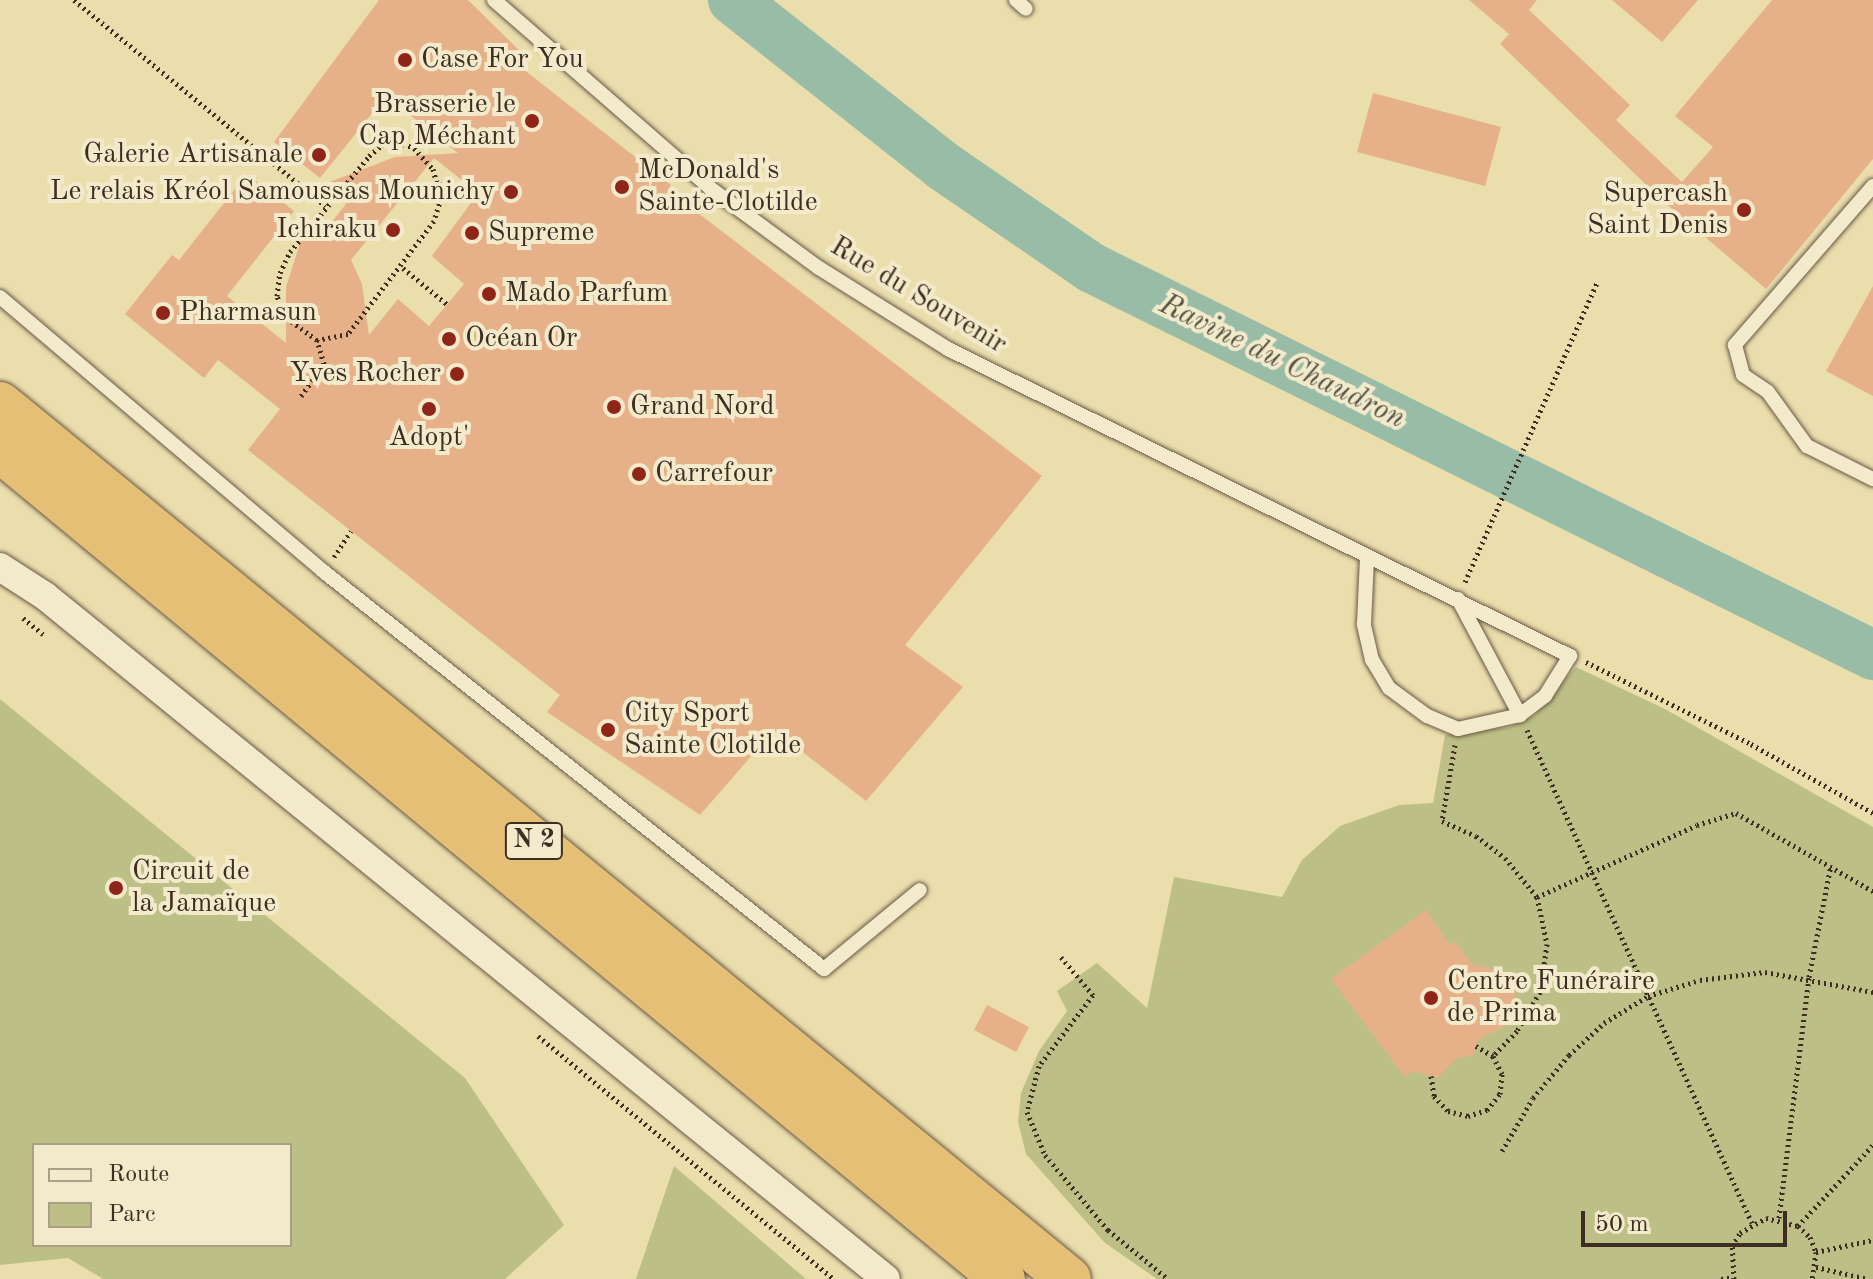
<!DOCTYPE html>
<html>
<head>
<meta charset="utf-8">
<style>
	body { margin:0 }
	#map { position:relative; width:1873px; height:1279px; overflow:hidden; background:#ebdead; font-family:"Old Standard TT",serif }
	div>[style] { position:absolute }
	.green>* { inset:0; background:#bdc086 }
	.river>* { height:50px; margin:-25px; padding:0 25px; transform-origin:25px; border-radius:25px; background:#99bca6 }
	.building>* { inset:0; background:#e6b189 }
	.path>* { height:5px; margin-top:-2.5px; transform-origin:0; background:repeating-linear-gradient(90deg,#3e2d22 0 2px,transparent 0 6px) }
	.roads { filter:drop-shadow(0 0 2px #695945) drop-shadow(0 0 2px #695945) }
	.lane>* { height:14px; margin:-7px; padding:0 7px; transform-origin:7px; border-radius:7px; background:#f2eaca }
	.street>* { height:28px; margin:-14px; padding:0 14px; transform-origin:14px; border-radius:14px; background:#f2eaca }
	.highway>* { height:44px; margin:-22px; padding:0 22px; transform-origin:22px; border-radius:22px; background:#e6bf76 }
	.dots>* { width:22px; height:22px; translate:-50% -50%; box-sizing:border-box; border:4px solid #f2eaca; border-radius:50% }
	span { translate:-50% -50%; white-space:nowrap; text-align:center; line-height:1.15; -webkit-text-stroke:8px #f2eaca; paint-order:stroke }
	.shield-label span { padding:2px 6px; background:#f2eaca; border:2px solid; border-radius:6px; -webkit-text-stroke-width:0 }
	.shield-label { font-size:26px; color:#3e2d22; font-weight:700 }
	.poi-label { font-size:28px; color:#3e2d22 }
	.left { translate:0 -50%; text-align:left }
	.right { translate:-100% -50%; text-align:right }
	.street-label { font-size:28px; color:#3e2d22 }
	.water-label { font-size:30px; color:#555143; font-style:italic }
	.legend { position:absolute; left:32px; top:1143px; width:260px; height:104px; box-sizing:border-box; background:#f2eaca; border:2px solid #aa9e87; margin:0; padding:10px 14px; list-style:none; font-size:24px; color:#3e2d22 }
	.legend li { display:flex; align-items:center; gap:16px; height:40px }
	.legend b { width:40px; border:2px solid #aa9e87 }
	.scale { position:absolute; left:1581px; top:1211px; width:206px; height:36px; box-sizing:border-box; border:4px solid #3e2d22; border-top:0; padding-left:10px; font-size:24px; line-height:28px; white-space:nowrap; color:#3e2d22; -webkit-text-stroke:6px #f2eaca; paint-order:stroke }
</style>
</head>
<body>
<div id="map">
	<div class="green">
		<div style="clip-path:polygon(1576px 667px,1665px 709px,1873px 827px,1873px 1279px,1157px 1279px,1105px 1243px,1026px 1154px,1018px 1122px,1021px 1093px,1039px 1051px,1067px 1011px,1057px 991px,1097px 963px,1147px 1008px,1174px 877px,1282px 897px,1302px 860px,1340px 826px,1399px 805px,1433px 803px,1445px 735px,1510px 727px,1534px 716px)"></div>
		<div style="clip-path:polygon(evenodd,0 699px,465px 1078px,564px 1225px,505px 1279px,103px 1279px,68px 1258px,0 1265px,0 699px,34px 1145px,290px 1145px,290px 1245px,34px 1245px,34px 1145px)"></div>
		<div style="clip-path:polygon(674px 1166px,806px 1279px,636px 1279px)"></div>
	</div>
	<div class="river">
		<div style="left:733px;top:0;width:268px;rotate:38.3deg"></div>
		<div style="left:943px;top:166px;width:181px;rotate:34.4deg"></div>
		<div style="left:1092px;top:268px;width:872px;rotate:26.36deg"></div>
	</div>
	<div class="building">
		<div style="clip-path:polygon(evenodd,379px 0,468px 0,522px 53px,514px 62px,671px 185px,668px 190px,1042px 476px,905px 645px,963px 687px,866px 801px,774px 730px,700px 815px,547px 712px,560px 695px,248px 450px,280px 409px,218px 360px,204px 378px,125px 314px,172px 255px,179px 260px,247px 174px,294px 211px,227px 296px,286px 343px,286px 287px,307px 221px,323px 233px,349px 200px,327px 183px,395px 157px,458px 153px,386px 96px,320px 178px,274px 142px,379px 0,434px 158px,478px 193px,432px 256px,464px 284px,429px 326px,398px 299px,369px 335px,362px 284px,351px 260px,434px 158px)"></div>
		<div style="clip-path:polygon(1469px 0,1537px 0,1529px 10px,1630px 105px,1616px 120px,1682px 182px,1713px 147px,1675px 116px,1772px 0,1873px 0,1873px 159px,1766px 289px,1664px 202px,1500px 44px,1509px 34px)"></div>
		<div style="clip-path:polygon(1612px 0,1698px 0,1662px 42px)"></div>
		<div style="clip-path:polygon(1373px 93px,1501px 127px,1485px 186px,1357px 152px)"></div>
		<div style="clip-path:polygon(1873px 286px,1873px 396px,1826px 371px)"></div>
		<div style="clip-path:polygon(1426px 910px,1450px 945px,1455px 941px,1472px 964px,1509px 973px,1516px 987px,1516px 1009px,1504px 1027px,1478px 1040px,1474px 1054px,1456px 1059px,1438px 1078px,1412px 1071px,1405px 1077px,1331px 979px)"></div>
		<div style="clip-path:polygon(987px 1005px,1029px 1027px,1016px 1052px,974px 1030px)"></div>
	</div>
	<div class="path">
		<div style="left:74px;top:0;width:325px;rotate:39.3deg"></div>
		<div style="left:397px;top:142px;width:18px;rotate:19deg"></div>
		<div style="left:414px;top:148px;width:28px;rotate:48deg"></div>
		<div style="left:433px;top:169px;width:30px;rotate:75deg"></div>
		<div style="left:441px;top:198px;width:24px;rotate:107deg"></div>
		<div style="left:434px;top:221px;width:142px;rotate:127.3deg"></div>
		<div style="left:348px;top:334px;width:32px;rotate:169deg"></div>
		<div style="left:317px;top:340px;width:41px;rotate:-144deg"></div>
		<div style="left:284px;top:316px;width:21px;rotate:-109deg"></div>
		<div style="left:277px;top:296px;width:23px;rotate:-83deg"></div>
		<div style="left:280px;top:273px;width:23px;rotate:-65deg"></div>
		<div style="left:290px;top:252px;width:124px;rotate:-50.5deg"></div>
		<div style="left:369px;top:156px;width:17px;rotate:-40deg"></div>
		<div style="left:382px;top:145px;width:15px;rotate:-11deg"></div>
		<div style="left:440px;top:184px;width:39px;rotate:13deg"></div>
		<div style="left:403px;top:268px;width:58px;rotate:39.4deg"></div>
		<div style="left:301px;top:396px;width:39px;rotate:-54deg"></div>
		<div style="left:324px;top:364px;width:25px;rotate:-106deg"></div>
		<div style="left:334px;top:557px;width:31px;rotate:-57deg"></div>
		<div style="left:1465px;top:582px;width:327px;rotate:-66.2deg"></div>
		<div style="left:23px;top:618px;width:26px;rotate:39deg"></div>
		<div style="left:1586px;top:662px;width:184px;rotate:26.4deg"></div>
		<div style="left:1751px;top:744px;width:140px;rotate:29.5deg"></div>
		<div style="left:1527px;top:730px;width:542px;rotate:65.47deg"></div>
		<div style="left:1455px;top:745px;width:77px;rotate:99.7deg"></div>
		<div style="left:1442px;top:821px;width:37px;rotate:24deg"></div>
		<div style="left:1476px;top:836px;width:36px;rotate:37deg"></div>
		<div style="left:1505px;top:858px;width:50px;rotate:50.6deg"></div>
		<div style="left:1537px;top:897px;width:48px;rotate:78deg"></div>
		<div style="left:1547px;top:944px;width:49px;rotate:98.3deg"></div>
		<div style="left:1540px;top:992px;width:45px;rotate:120.5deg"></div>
		<div style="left:1517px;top:1031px;width:35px;rotate:134deg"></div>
		<div style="left:1537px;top:897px;width:175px;rotate:-24.2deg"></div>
		<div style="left:1697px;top:825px;width:41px;rotate:-17.1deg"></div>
		<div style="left:1736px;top:813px;width:158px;rotate:29.7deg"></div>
		<div style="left:1061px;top:957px;width:50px;rotate:49.9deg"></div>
		<div style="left:1093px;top:995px;width:89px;rotate:127.3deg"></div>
		<div style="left:1039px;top:1066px;width:48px;rotate:104.6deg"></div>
		<div style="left:1027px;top:1112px;width:47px;rotate:67.3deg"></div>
		<div style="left:1045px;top:1155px;width:98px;rotate:50deg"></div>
		<div style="left:1108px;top:1230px;width:77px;rotate:39.2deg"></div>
		<div style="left:538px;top:1036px;width:383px;rotate:39.4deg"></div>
		<div style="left:1431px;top:1076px;width:20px;rotate:81deg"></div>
		<div style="left:1434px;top:1096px;width:21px;rotate:47deg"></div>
		<div style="left:1448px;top:1111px;width:21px;rotate:14deg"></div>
		<div style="left:1468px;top:1116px;width:20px;rotate:-18deg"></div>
		<div style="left:1487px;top:1110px;width:21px;rotate:-51deg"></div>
		<div style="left:1500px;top:1094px;width:20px;rotate:-84deg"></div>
		<div style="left:1502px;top:1074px;width:20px;rotate:-117deg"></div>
		<div style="left:1493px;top:1056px;width:20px;rotate:-150deg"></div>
		<div style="left:1502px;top:1151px;width:61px;rotate:-59.7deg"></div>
		<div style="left:1533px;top:1098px;width:56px;rotate:-50.1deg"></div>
		<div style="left:1569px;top:1055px;width:47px;rotate:-42.4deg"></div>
		<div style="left:1604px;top:1023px;width:52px;rotate:-31.5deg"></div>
		<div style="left:1648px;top:996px;width:54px;rotate:-17.1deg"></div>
		<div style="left:1700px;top:980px;width:65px;rotate:-7deg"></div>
		<div style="left:1765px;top:972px;width:110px;rotate:10.5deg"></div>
		<div style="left:1779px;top:1218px;width:243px;rotate:-82.9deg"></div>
		<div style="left:1809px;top:977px;width:114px;rotate:-78.9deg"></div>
		<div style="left:1798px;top:1226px;width:110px;rotate:-47.2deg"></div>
		<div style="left:1816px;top:1252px;width:58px;rotate:-11.9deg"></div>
		<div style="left:1816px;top:1267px;width:53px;rotate:13deg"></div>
		<div style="left:1721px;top:1279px;width:11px;rotate:-10deg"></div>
		<div style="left:1734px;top:1279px;width:33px;rotate:-93deg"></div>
		<div style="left:1732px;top:1246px;width:15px;rotate:-58deg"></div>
		<div style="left:1740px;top:1233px;width:30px;rotate:-30deg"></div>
		<div style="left:1766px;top:1218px;width:33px;rotate:14deg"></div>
		<div style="left:1798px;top:1226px;width:16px;rotate:43deg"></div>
		<div style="left:1810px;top:1237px;width:16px;rotate:68deg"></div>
		<div style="left:1816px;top:1252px;width:27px;rotate:98deg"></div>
	</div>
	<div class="roads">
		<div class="lane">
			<div style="left:494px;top:0;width:286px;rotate:41deg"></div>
			<div style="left:710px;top:188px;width:135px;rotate:36.3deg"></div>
			<div style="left:819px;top:268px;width:152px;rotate:32.1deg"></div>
			<div style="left:948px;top:349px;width:694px;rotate:26.27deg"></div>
			<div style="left:1570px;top:656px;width:47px;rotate:122deg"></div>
			<div style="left:1545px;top:696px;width:31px;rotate:143deg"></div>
			<div style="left:1520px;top:715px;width:64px;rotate:167.3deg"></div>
			<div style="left:1458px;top:729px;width:34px;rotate:-157deg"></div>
			<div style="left:1427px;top:716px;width:47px;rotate:-143.6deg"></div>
			<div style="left:1389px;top:688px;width:33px;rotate:-121deg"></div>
			<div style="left:1372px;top:660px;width:37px;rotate:-103deg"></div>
			<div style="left:1364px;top:624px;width:66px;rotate:-87.4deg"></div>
			<div style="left:1016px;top:0;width:13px;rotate:42deg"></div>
			<div style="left:1873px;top:186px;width:211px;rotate:131deg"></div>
			<div style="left:1735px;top:345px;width:31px;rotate:75deg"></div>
			<div style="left:1743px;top:375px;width:30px;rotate:34deg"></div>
			<div style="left:1768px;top:392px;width:67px;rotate:54.2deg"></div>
			<div style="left:1807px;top:446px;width:74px;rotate:26.6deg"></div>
			<div style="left:0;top:297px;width:424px;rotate:40.3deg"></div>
			<div style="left:323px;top:571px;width:640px;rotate:38.46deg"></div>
			<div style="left:824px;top:969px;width:124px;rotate:-39.5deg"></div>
			<div style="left:1458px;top:599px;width:132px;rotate:61.9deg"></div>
		</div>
		<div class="street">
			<div style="left:0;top:567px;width:54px;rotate:32.8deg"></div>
			<div style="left:45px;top:596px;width:1083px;rotate:39.08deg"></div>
		</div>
		<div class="highway">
			<div style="left:0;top:404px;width:1381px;rotate:39.3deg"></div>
			<div style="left:0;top:450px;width:1301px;rotate:39.57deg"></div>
		</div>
	</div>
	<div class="dots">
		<div style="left:405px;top:60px;background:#8f2418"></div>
		<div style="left:532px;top:121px;background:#8f2418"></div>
		<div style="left:319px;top:155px;background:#8f2418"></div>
		<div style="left:622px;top:187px;background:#8f2418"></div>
		<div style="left:511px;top:192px;background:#8f2418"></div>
		<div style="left:1744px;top:210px;background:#8f2418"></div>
		<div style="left:393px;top:230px;background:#8f2418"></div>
		<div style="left:472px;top:233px;background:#8f2418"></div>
		<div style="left:489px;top:294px;background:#8f2418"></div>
		<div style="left:163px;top:313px;background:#8f2418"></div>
		<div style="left:449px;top:339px;background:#8f2418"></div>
		<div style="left:457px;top:374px;background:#8f2418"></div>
		<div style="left:614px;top:407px;background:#8f2418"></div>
		<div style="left:429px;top:409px;background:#8f2418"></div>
		<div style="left:639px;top:474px;background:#8f2418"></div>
		<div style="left:608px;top:730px;background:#8f2418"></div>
		<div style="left:116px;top:888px;background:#8f2418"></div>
		<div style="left:1431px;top:998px;background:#8f2418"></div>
	</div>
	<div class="shield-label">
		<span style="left:534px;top:841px">N 2</span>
	</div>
	<div class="poi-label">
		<span class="left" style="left:421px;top:60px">Case For You</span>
		<span class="right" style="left:516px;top:121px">Brasserie le<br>Cap Méchant</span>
		<span class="right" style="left:303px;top:155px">Galerie Artisanale</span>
		<span class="left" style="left:638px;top:187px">McDonald's<br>Sainte-Clotilde</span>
		<span class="right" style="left:495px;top:192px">Le relais Kréol Samoussas Mounichy</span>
		<span class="right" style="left:1728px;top:210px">Supercash<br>Saint Denis</span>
		<span class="right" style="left:377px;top:230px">Ichiraku</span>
		<span class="left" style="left:488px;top:233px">Supreme</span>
		<span class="left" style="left:505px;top:294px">Mado Parfum</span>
		<span class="left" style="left:179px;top:313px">Pharmasun</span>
		<span class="left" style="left:465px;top:339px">Océan Or</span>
		<span class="right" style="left:441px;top:374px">Yves Rocher</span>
		<span class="left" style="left:630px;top:407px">Grand Nord</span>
		<span style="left:429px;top:438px">Adopt'</span>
		<span class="left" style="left:655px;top:474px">Carrefour</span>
		<span class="left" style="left:624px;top:730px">City Sport<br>Sainte Clotilde</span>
		<span class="left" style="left:132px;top:888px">Circuit de<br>la Jamaïque</span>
		<span class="left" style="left:1447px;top:998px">Centre Funéraire<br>de Prima</span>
	</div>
	<div class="street-label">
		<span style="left:918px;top:296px;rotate:31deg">Rue du Souvenir</span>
	</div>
	<div class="water-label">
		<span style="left:1282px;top:362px;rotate:26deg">Ravine du Chaudron</span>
	</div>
	<ul class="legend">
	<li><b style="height:10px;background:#f2eaca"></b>Route</li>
	<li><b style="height:22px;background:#bdc086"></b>Parc</li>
	</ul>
	<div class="scale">50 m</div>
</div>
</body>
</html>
